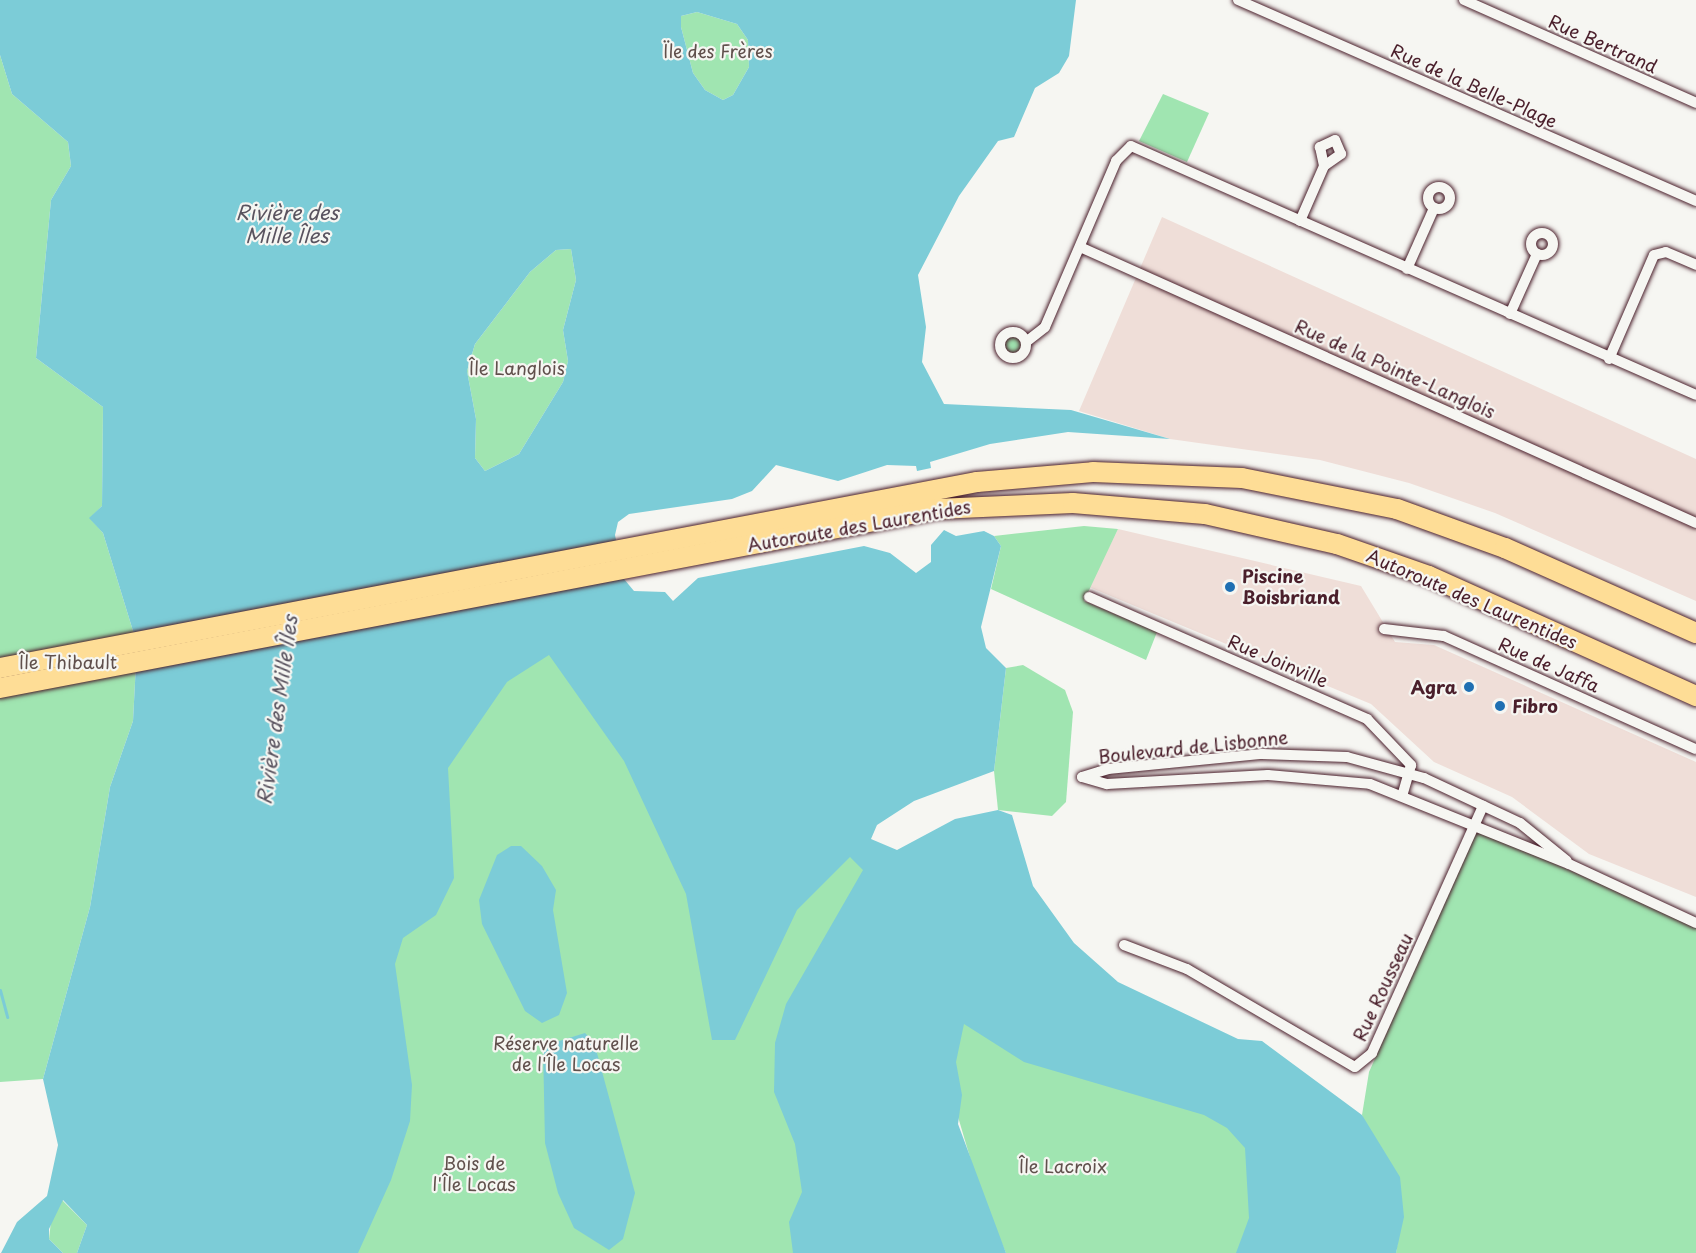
<!DOCTYPE html>
<html>
<head>
<meta charset="utf-8">
<style>
	body { margin:0 }
	#map { position:relative; width:1696px; height:1253px; overflow:hidden; background:#f6f6f2; font-family:"Playpen Sans",sans-serif }
	div>[style] { position:absolute }
	.built>* { inset:0; background:#efded8 }
	.green>* { inset:0; background:#a0e5b1 }
	.round { border-radius:50% }
	.water>* { inset:0; background:#7cccd7 }
	.stream>* { height:3px; margin:-1.5px; padding:0 1.5px; transform-origin:1.5px; border-radius:1.5px; background:#7cccd7 }
	.roads { filter:drop-shadow(0 0 2px #4a1f2b) drop-shadow(0 0 2px #4a1f2b) }
	.street>* { height:10px; margin:-5px; padding:0 5px; transform-origin:5px; border-radius:5px; background:#f6f6f2 }
	.street>.ring { margin:-5px; padding:0; box-sizing:content-box; background:none; border:10px solid #f6f6f2; border-radius:50% }
	.highway>* { height:20px; margin:-10px; padding:0 10px; transform-origin:10px; border-radius:10px; background:#fedd96 }
	.dots>* { width:16px; height:16px; translate:-50% -50%; box-sizing:border-box; border:3px solid #f6f6f2; border-radius:50% }
	span { translate:-50% -50%; white-space:nowrap; text-align:center; line-height:1.15; -webkit-text-stroke:4.5px #f6f6f2; paint-order:stroke }
	.street-label { font-size:18px; color:#4a1f2b }
	.park-label { font-size:18px; color:#60504c }
	.poi-label { font-size:18px; color:#4a1f2b; font-weight:700 }
	.left { translate:0 -50%; text-align:left }
	.right { translate:-100% -50%; text-align:right }
	.water-label { font-size:20px; color:#59535f; font-style:italic }
</style>
</head>
<body>
<div id="map">
	<div class="built">
		<div style="clip-path:polygon(1162px 217px,1696px 459px,1696px 601px,1495px 513px,1409px 483px,1320px 460px,1170px 439px,1079px 411px)"></div>
		<div style="clip-path:polygon(1118px 529px,1361px 586px,1395px 642px,1434px 645px,1696px 762px,1696px 897px,1589px 854px,1512px 797px,1434px 762px,1371px 704px,1089px 587px)"></div>
	</div>
	<div class="green">
		<div style="clip-path:polygon(697px 12px,737px 24px,748px 40px,749px 67px,733px 95px,723px 100px,705px 90px,693px 73px,681px 27px,681px 16px)"></div>
		<div style="clip-path:polygon(0 55px,12px 94px,68px 142px,71px 166px,51px 200px,36px 358px,103px 407px,102px 506px,90px 518px,103px 533px,137px 644px,133px 721px,110px 787px,90px 907px,43px 1079px,0 1082px)"></div>
		<div style="clip-path:polygon(1163px 94px,1209px 113px,1187px 162px,1139px 141px)"></div>
		<div style="clip-path:polygon(571px 249px,576px 280px,563px 330px,568px 361px,563px 382px,519px 454px,485px 471px,475px 458px,476px 419px,467px 371px,475px 344px,530px 272px,556px 250px)"></div>
		<div class="round" style="left:1005px;top:337px;width:16px;height:16px"></div>
		<div style="clip-path:polygon(1084px 526px,1118px 529px,1084px 601px,1157px 632px,1146px 660px,991px 589px,1001px 546px,994px 536px)"></div>
		<div style="clip-path:polygon(469px 608px,848px 824px,898px 880px,839px 1253px,298px 1253px,368px 1010px)"></div>
		<div style="clip-path:polygon(1023px 665px,1065px 690px,1073px 712px,1066px 802px,1052px 816px,998px 810px,994px 771px,1006px 668px)"></div>
		<div style="clip-path:polygon(1477px 830px,1696px 925px,1696px 1253px,1396px 1253px,1401px 1221px,1362px 1115px,1369px 1072px)"></div>
		<div style="clip-path:polygon(955px 938px,1168px 1080px,1258px 1149px,1277px 1253px,1006px 1253px,982px 1198px,943px 1066px)"></div>
		<div style="clip-path:polygon(62px 1200px,87px 1225px,77px 1253px,63px 1253px,49px 1239px,52px 1212px)"></div>
	</div>
	<div class="water">
		<div style="clip-path:polygon(evenodd,0 0,1076px 0,1069px 56px,1059px 73px,1035px 88px,1014px 137px,998px 141px,959px 196px,918px 275px,926px 327px,922px 362px,944px 404px,1071px 410px,1170px 439px,1068px 432px,990px 444px,930px 462px,931px 468px,917px 471px,916px 466px,887px 465px,838px 481px,776px 465px,752px 491px,732px 499px,629px 514px,618px 522px,615px 535px,624px 579px,634px 591px,665px 592px,673px 601px,698px 578px,864px 546px,890px 553px,916px 573px,931px 562px,931px 545px,944px 530px,956px 536px,984px 531px,994px 536px,1001px 546px,981px 627px,986px 648px,1006px 668px,994px 771px,914px 801px,877px 825px,871px 839px,897px 850px,955px 819px,998px 810px,1012px 815px,1033px 886px,1074px 943px,1118px 982px,1238px 1039px,1262px 1041px,1362px 1115px,1400px 1177px,1404px 1217px,1396px 1253px,1236px 1253px,1249px 1218px,1245px 1148px,1227px 1128px,1204px 1115px,1024px 1062px,964px 1024px,956px 1062px,962px 1095px,958px 1124px,1006px 1253px,793px 1253px,789px 1222px,802px 1192px,795px 1144px,774px 1092px,775px 1043px,786px 1004px,863px 870px,850px 857px,797px 910px,735px 1040px,712px 1040px,686px 894px,624px 761px,549px 655px,507px 682px,448px 768px,454px 878px,436px 915px,403px 938px,395px 964px,412px 1085px,410px 1121px,391px 1180px,358px 1253px,77px 1253px,87px 1225px,63px 1200px,49px 1229px,49px 1239px,63px 1253px,1px 1253px,17px 1222px,47px 1196px,58px 1145px,43px 1079px,90px 907px,110px 787px,133px 721px,137px 644px,103px 533px,89px 518px,102px 506px,103px 407px,36px 358px,51px 200px,71px 166px,68px 142px,12px 94px,0 55px,0 0,697px 12px,737px 24px,748px 40px,749px 67px,733px 95px,723px 100px,705px 90px,693px 73px,681px 27px,681px 16px,697px 12px,0 0,571px 249px,576px 280px,563px 330px,568px 361px,563px 382px,519px 454px,485px 471px,475px 458px,476px 419px,467px 371px,475px 344px,530px 272px,556px 250px,571px 249px)"></div>
		<div style="clip-path:polygon(511px 846px,521px 846px,542px 866px,556px 890px,553px 910px,567px 993px,559px 1015px,542px 1023px,525px 1011px,482px 924px,479px 900px,497px 855px)"></div>
		<div style="clip-path:polygon(585px 1033px,594px 1042px,635px 1193px,623px 1239px,609px 1250px,574px 1228px,558px 1193px,545px 1143px,543px 1046px)"></div>
	</div>
	<div class="stream">
		<div style="left:0;top:990px;width:28px;rotate:75deg"></div>
	</div>
	<div class="roads">
		<div class="street">
			<div style="left:1238px;top:0;width:500px;rotate:23.69deg"></div>
			<div style="left:1464px;top:0;width:254px;rotate:23.9deg"></div>
			<div class="ring" style="left:1428px;top:187px;width:12px;height:12px"></div>
			<div style="left:1300px;top:221px;width:60px;rotate:-66.4deg"></div>
			<div style="left:1324px;top:166px;width:21px;rotate:-35deg"></div>
			<div style="left:1341px;top:154px;width:15px;rotate:-113deg"></div>
			<div style="left:1335px;top:140px;width:17px;rotate:155deg"></div>
			<div style="left:1320px;top:147px;width:19px;rotate:78deg"></div>
			<div class="ring" style="left:1531px;top:233px;width:12px;height:12px"></div>
			<div style="left:1080px;top:247px;width:675px;rotate:24.13deg"></div>
			<div style="left:1407px;top:269px;width:67px;rotate:-66.1deg"></div>
			<div style="left:1510px;top:314px;width:66px;rotate:-65.8deg"></div>
			<div class="ring" style="left:1000px;top:332px;width:16px;height:16px"></div>
			<div style="left:1026px;top:342px;width:24px;rotate:-38deg"></div>
			<div style="left:1045px;top:327px;width:181px;rotate:-66.8deg"></div>
			<div style="left:1116px;top:161px;width:21px;rotate:-45deg"></div>
			<div style="left:1131px;top:146px;width:617px;rotate:23.78deg"></div>
			<div style="left:1609px;top:359px;width:113px;rotate:-66.6deg"></div>
			<div style="left:1654px;top:255px;width:12px;rotate:-14deg"></div>
			<div style="left:1666px;top:252px;width:33px;rotate:23deg"></div>
			<div style="left:1089px;top:597px;width:304px;rotate:23.7deg"></div>
			<div style="left:1367px;top:719px;width:64px;rotate:46.3deg"></div>
			<div style="left:1411px;top:765px;width:29px;rotate:106deg"></div>
			<div style="left:1384px;top:629px;width:60px;rotate:6.7deg"></div>
			<div style="left:1444px;top:636px;width:276px;rotate:24.2deg"></div>
			<div style="left:1082px;top:777px;width:26px;rotate:16deg"></div>
			<div style="left:1107px;top:784px;width:161px;rotate:-3.2deg"></div>
			<div style="left:1268px;top:775px;width:102px;rotate:5deg"></div>
			<div style="left:1370px;top:784px;width:214px;rotate:21.9deg"></div>
			<div style="left:1569px;top:864px;width:140px;rotate:24.9deg"></div>
			<div style="left:1082px;top:777px;width:27px;rotate:-17deg"></div>
			<div style="left:1108px;top:769px;width:155px;rotate:-5.6deg"></div>
			<div style="left:1262px;top:754px;width:85px;rotate:2deg"></div>
			<div style="left:1347px;top:757px;width:80px;rotate:15.3deg"></div>
			<div style="left:1424px;top:778px;width:106px;rotate:25.1deg"></div>
			<div style="left:1520px;top:823px;width:60px;rotate:39deg"></div>
			<div style="left:1124px;top:945px;width:67px;rotate:20.9deg"></div>
			<div style="left:1187px;top:969px;width:194px;rotate:30.3deg"></div>
			<div style="left:1355px;top:1067px;width:22px;rotate:-39deg"></div>
			<div style="left:1372px;top:1053px;width:271px;rotate:-65.8deg"></div>
		</div>
		<div class="highway">
			<div style="left:0;top:668px;width:995px;rotate:-10.78deg"></div>
			<div style="left:977px;top:482px;width:116px;rotate:-4.9deg"></div>
			<div style="left:1093px;top:472px;width:149px;rotate:2.3deg"></div>
			<div style="left:1242px;top:478px;width:158px;rotate:11.3deg"></div>
			<div style="left:1397px;top:509px;width:115px;rotate:19.9deg"></div>
			<div style="left:1505px;top:548px;width:209px;rotate:24deg"></div>
			<div style="left:0;top:688px;width:954px;rotate:-10.82deg"></div>
			<div style="left:937px;top:509px;width:136px;rotate:-2.5deg"></div>
			<div style="left:1073px;top:503px;width:132px;rotate:4.8deg"></div>
			<div style="left:1205px;top:514px;width:135px;rotate:12.8deg"></div>
			<div style="left:1337px;top:544px;width:97px;rotate:19.2deg"></div>
			<div style="left:1429px;top:576px;width:293px;rotate:24.2deg"></div>
		</div>
	</div>
	<div class="dots">
		<div style="left:1230px;top:587px;background:#1f6fb2"></div>
		<div style="left:1469px;top:687px;background:#1f6fb2"></div>
		<div style="left:1500px;top:706px;background:#1f6fb2"></div>
	</div>
	<div class="street-label">
		<span style="left:1603px;top:44px;rotate:24deg">Rue Bertrand</span>
		<span style="left:1474px;top:86px;rotate:24deg">Rue de la Belle-Plage</span>
		<span style="left:1395px;top:369px;rotate:24deg">Rue de la Pointe-Langlois</span>
		<span style="left:859px;top:526px;rotate:-10deg">Autoroute des Laurentides</span>
		<span style="left:1472px;top:599px;rotate:23deg">Autoroute des Laurentides</span>
		<span style="left:1278px;top:661px;rotate:23deg">Rue Joinville</span>
		<span style="left:1549px;top:665px;rotate:24deg">Rue de Jaffa</span>
		<span style="left:1193px;top:747px;rotate:-6deg">Boulevard de Lisbonne</span>
		<span style="left:1383px;top:987px;rotate:-65deg">Rue Rousseau</span>
	</div>
	<div class="park-label">
		<span style="left:718px;top:51px">Ïle des Frères</span>
		<span style="left:517px;top:368px">Île Langlois</span>
		<span style="left:68px;top:662px">Île Thibault</span>
		<span style="left:566px;top:1054px">Réserve naturelle<br>de l'Île Locas</span>
		<span style="left:474px;top:1174px">Bois de<br>l'Île Locas</span>
		<span style="left:1063px;top:1166px">Île Lacroix</span>
	</div>
	<div class="poi-label">
		<span class="left" style="left:1242px;top:587px">Piscine<br>Boisbriand</span>
		<span class="right" style="left:1457px;top:687px">Agra</span>
		<span class="left" style="left:1512px;top:706px">Fibro</span>
	</div>
	<div class="water-label">
		<span style="left:287px;top:224px">Rivière des<br>Mille Îles</span>
		<span style="left:277px;top:710px;rotate:-82deg">Rivière des Mille Îles</span>
	</div>
</div>
</body>
</html>
